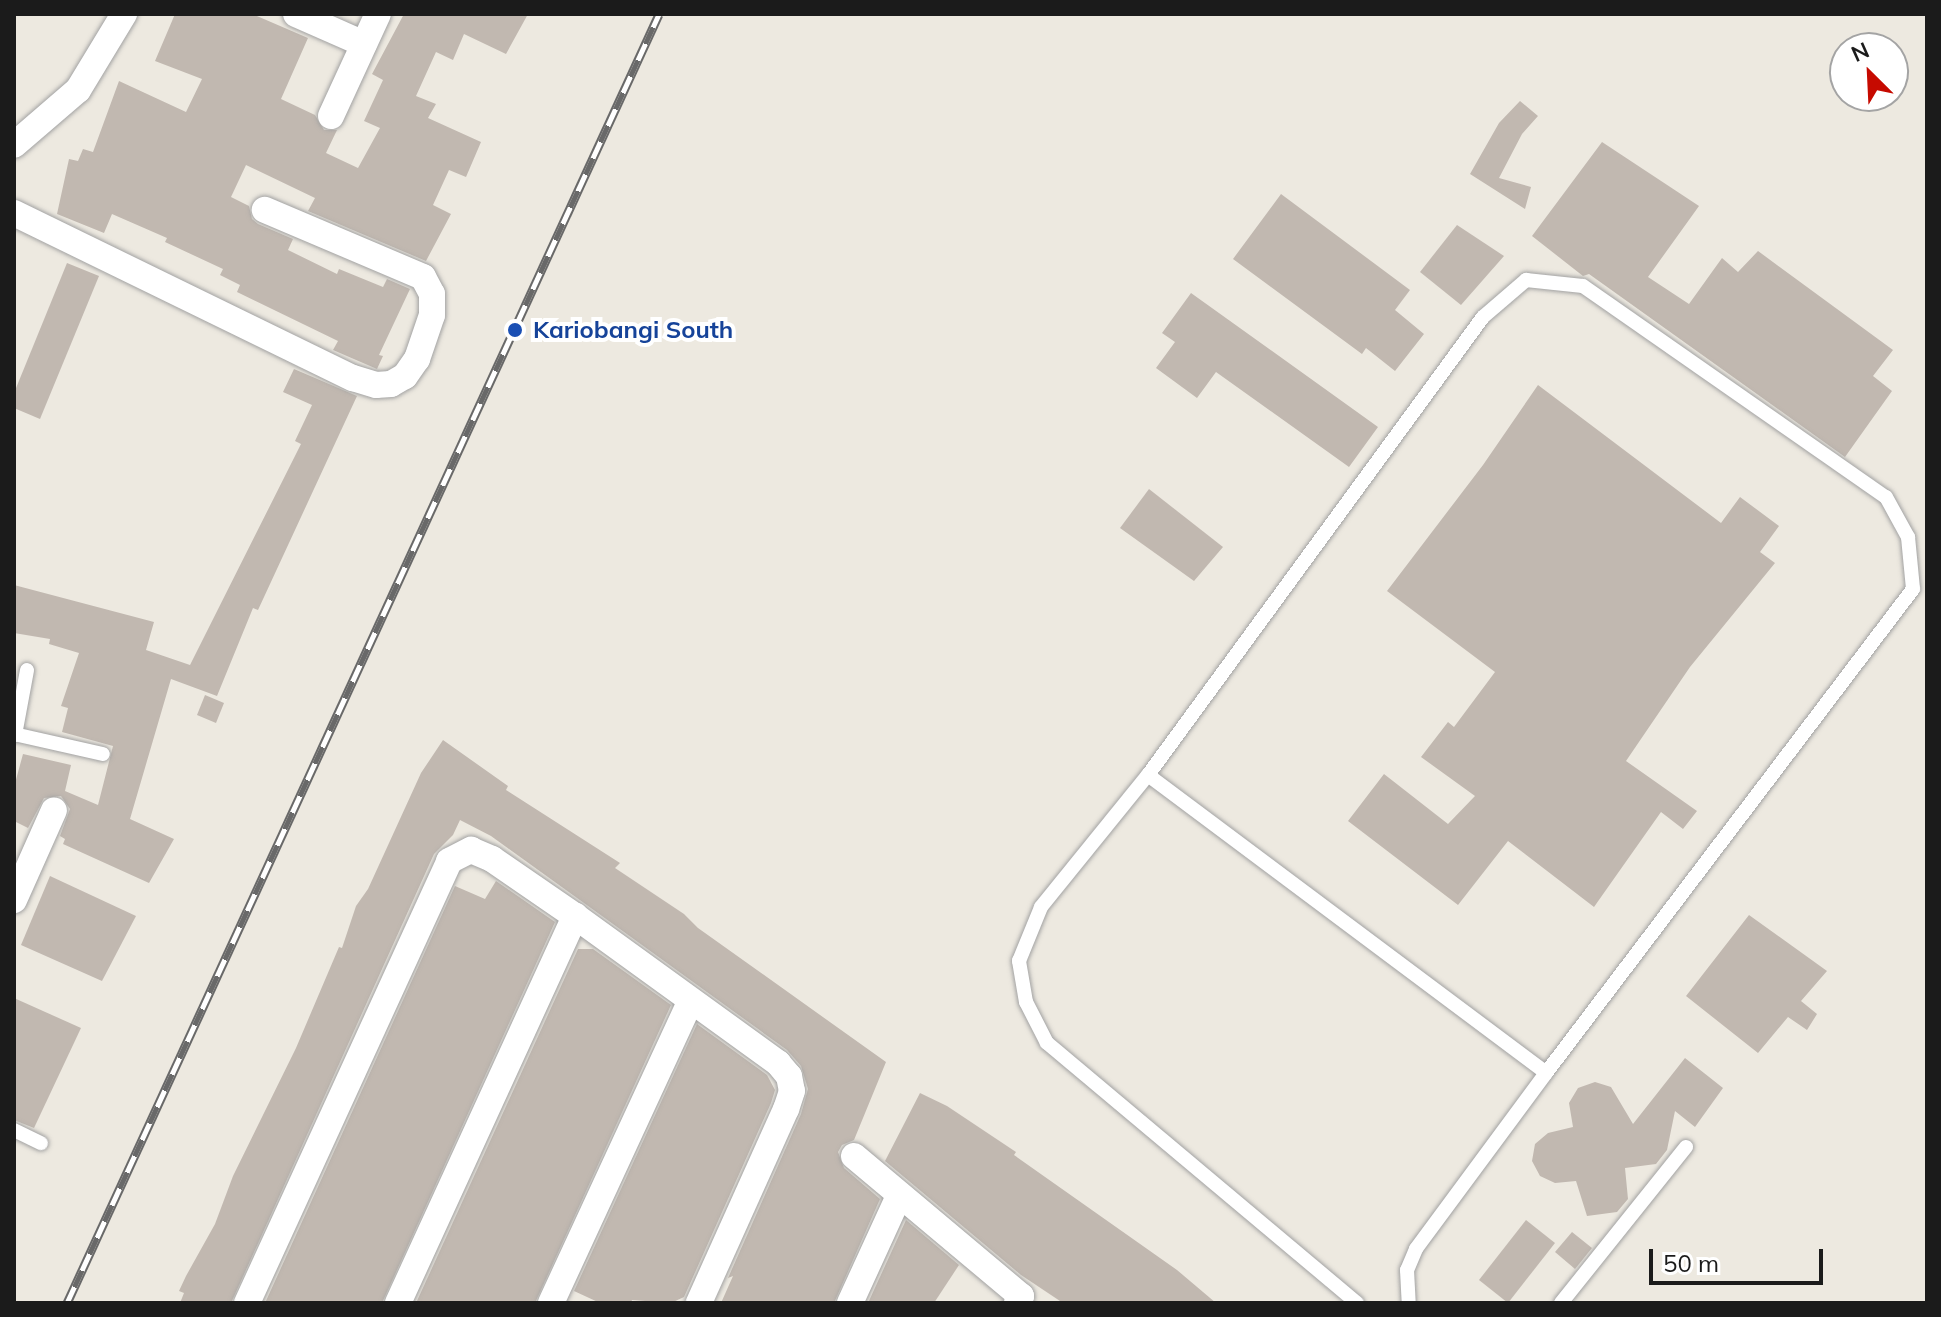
<!DOCTYPE html>
<html>
<head>
<meta charset="utf-8">
<style>
	body { margin:0 }
	#map { position:relative; width:1941px; height:1317px; overflow:hidden; background:#ede9e0; font-family:Mulish,sans-serif }
	div>[style] { position:absolute }
	.building>* { inset:0; background:#c1b8b0 }
	.roads { filter:drop-shadow(0 0 2px #a2a2a2) drop-shadow(0 0 2px #a2a2a2) }
	.lane>* { height:14px; margin:-7px; padding:0 7px; transform-origin:7px; border-radius:7px; background:#fff }
	.street>* { height:26px; margin:-13px; padding:0 13px; transform-origin:13px; border-radius:13px; background:#fff }
	.rail>* { height:9px; margin-top:-4.5px; transform-origin:0; background:repeating-linear-gradient(90deg,#fff 0 18px,#696969 0 36px); box-sizing:border-box; border-block:2px solid #696969 }
	.dots>* { width:22px; height:22px; translate:-50% -50%; box-sizing:border-box; border:4px solid #fff; border-radius:50% }
	span { translate:-50% -50%; white-space:nowrap; text-align:center; line-height:1.15; -webkit-text-stroke:8px #fff; paint-order:stroke }
	.transit-label { font-size:24px; color:#164399; font-weight:700 }
	.left { translate:0 -50%; text-align:left }
	.frame { position:absolute; inset:0; border:16px solid #1b1b1b; pointer-events:none }
	.north { position:absolute; left:1829px; top:32px; width:80px; height:80px; box-sizing:border-box; background:#fff; border:2px solid #a4a4a4; border-radius:50%; rotate:336deg; font-size:22px; font-weight:700; line-height:32px; text-align:center; color:#1b1b1b }
	.north::after { content:''; display:block; margin:auto; width:28px; height:36px; background:#c60a00; clip-path:polygon(50% 0,100% 100%,50% 72%,0 100%) }
	.scale { position:absolute; left:1649px; top:1249px; width:174px; height:36px; box-sizing:border-box; border:4px solid #1b1b1b; border-top:0; padding-left:10px; font-size:24px; line-height:28px; white-space:nowrap; color:#1b1b1b; -webkit-text-stroke:6px #fff; paint-order:stroke }
</style>
</head>
<body>
<div id="map">
	<div class="building">
		<div style="clip-path:polygon(175px 14px,252px 14px,308px 38px,281px 99px,315px 115px,324px 130px,337px 130px,326px 153px,358px 168px,380px 128px,364px 121px,383px 80px,372px 74px,404px 14px,528px 14px,506px 54px,464px 34px,453px 60px,436px 52px,416px 96px,436px 104px,428px 118px,481px 142px,466px 177px,449px 170px,433px 205px,451px 214px,426px 261px,308px 211px,315px 198px,246px 165px,231px 197px,249px 206px,252px 219px,258px 224px,293px 239px,288px 250px,337px 274px,339px 269px,383px 287px,387px 279px,410px 289px,379px 355px,383px 356px,377px 369px,333px 350px,338px 341px,237px 292px,240px 285px,220px 275px,223px 269px,165px 242px,167px 238px,112px 214px,104px 233px,57px 214px,69px 159px,78px 161px,83px 149px,93px 152px,119px 81px,186px 112px,202px 79px,155px 61px)"></div>
		<div style="clip-path:polygon(1520px 101px,1538px 116px,1522px 134px,1499px 178px,1531px 187px,1525px 209px,1470px 174px,1499px 123px)"></div>
		<div style="clip-path:polygon(1602px 142px,1699px 206px,1648px 277px,1689px 304px,1722px 258px,1738px 272px,1758px 251px,1893px 350px,1873px 376px,1892px 391px,1845px 457px,1589px 274px,1583px 276px,1532px 236px)"></div>
		<div style="clip-path:polygon(1281px 194px,1410px 290px,1395px 310px,1424px 334px,1395px 371px,1366px 348px,1362px 354px,1233px 259px)"></div>
		<div style="clip-path:polygon(1457px 225px,1504px 256px,1461px 305px,1420px 272px)"></div>
		<div style="clip-path:polygon(67px 263px,99px 276px,40px 419px,14px 408px,14px 393px)"></div>
		<div style="clip-path:polygon(1191px 293px,1378px 427px,1349px 467px,1216px 372px,1197px 398px,1156px 368px,1175px 342px,1162px 333px)"></div>
		<div style="clip-path:polygon(294px 369px,357px 396px,258px 610px,253px 608px,217px 696px,171px 679px,130px 819px,174px 839px,149px 883px,63px 844px,65px 839px,60px 836px,70px 809px,61px 796px,44px 798px,28px 828px,14px 821px,14px 787px,23px 754px,71px 765px,65px 791px,98px 805px,113px 746px,62px 732px,68px 708px,61px 706px,79px 653px,49px 644px,50px 639px,14px 633px,14px 585px,154px 622px,146px 650px,190px 665px,301px 444px,295px 441px,312px 405px,283px 392px)"></div>
		<div style="clip-path:polygon(1538px 385px,1721px 523px,1740px 497px,1779px 526px,1760px 552px,1775px 563px,1690px 667px,1626px 761px,1697px 811px,1683px 829px,1661px 812px,1594px 907px,1508px 841px,1458px 905px,1348px 821px,1384px 774px,1448px 824px,1475px 796px,1421px 757px,1448px 722px,1454px 727px,1495px 672px,1387px 591px,1483px 465px)"></div>
		<div style="clip-path:polygon(1149px 489px,1223px 547px,1194px 581px,1120px 528px)"></div>
		<div style="clip-path:polygon(205px 695px,224px 703px,216px 723px,197px 715px)"></div>
		<div style="clip-path:polygon(443px 740px,508px 786px,506px 790px,620px 863px,615px 868px,684px 914px,698px 928px,886px 1062px,854px 1140px,842px 1145px,838px 1152px,844px 1168px,880px 1199px,834px 1303px,721px 1303px,733px 1276px,728px 1278px,801px 1114px,808px 1089px,801px 1066px,787px 1050px,584px 903px,491px 836px,460px 820px,453px 835px,434px 854px,231px 1303px,180px 1303px,184px 1293px,179px 1291px,186px 1276px,215px 1224px,233px 1176px,296px 1048px,339px 947px,342px 948px,356px 906px,368px 889px,421px 773px)"></div>
		<div style="clip-path:polygon(50px 876px,136px 916px,102px 981px,21px 945px)"></div>
		<div style="clip-path:polygon(496px 881px,555px 922px,382px 1303px,265px 1303px,455px 886px,485px 899px)"></div>
		<div style="clip-path:polygon(1749px 915px,1827px 971px,1801px 1001px,1817px 1014px,1807px 1030px,1788px 1017px,1758px 1053px,1686px 996px)"></div>
		<div style="clip-path:polygon(578px 949px,593px 949px,671px 1005px,535px 1303px,416px 1303px)"></div>
		<div style="clip-path:polygon(14px 998px,81px 1028px,34px 1128px,14px 1120px)"></div>
		<div style="clip-path:polygon(697px 1024px,767px 1075px,775px 1090px,771px 1103px,684px 1297px,671px 1303px,632px 1300px,631px 1303px,600px 1303px,574px 1291px)"></div>
		<div style="clip-path:polygon(1685px 1058px,1723px 1088px,1695px 1127px,1675px 1111px,1667px 1150px,1656px 1164px,1625px 1168px,1628px 1199px,1617px 1212px,1587px 1216px,1576px 1181px,1555px 1183px,1540px 1176px,1532px 1161px,1535px 1144px,1548px 1133px,1573px 1127px,1569px 1103px,1578px 1088px,1595px 1082px,1611px 1087px,1633px 1124px)"></div>
		<div style="clip-path:polygon(920px 1093px,947px 1106px,1016px 1152px,1014px 1155px,1177px 1270px,1216px 1303px,1063px 1303px,1021px 1275px,885px 1161px)"></div>
		<div style="clip-path:polygon(906px 1220px,959px 1265px,934px 1303px,868px 1303px)"></div>
		<div style="clip-path:polygon(1526px 1220px,1555px 1243px,1508px 1303px,1479px 1280px)"></div>
		<div style="clip-path:polygon(1572px 1232px,1592px 1248px,1575px 1269px,1555px 1252px)"></div>
	</div>
	<div class="roads">
		<div class="lane">
			<div style="left:14px;top:734px;width:91px;rotate:12.7deg"></div>
			<div style="left:15px;top:735px;width:66px;rotate:-79.5deg"></div>
			<div style="left:1148px;top:775px;width:567px;rotate:-53.82deg"></div>
			<div style="left:1483px;top:317px;width:57px;rotate:-40.7deg"></div>
			<div style="left:1526px;top:280px;width:57px;rotate:6deg"></div>
			<div style="left:1583px;top:286px;width:369px;rotate:34.9deg"></div>
			<div style="left:1886px;top:497px;width:46px;rotate:61.2deg"></div>
			<div style="left:1908px;top:537px;width:52px;rotate:84.5deg"></div>
			<div style="left:1913px;top:589px;width:607px;rotate:127.17deg"></div>
			<div style="left:14px;top:1130px;width:30px;rotate:26deg"></div>
			<div style="left:1357px;top:1303px;width:405px;rotate:-140deg"></div>
			<div style="left:1047px;top:1043px;width:46px;rotate:-117.1deg"></div>
			<div style="left:1026px;top:1002px;width:42px;rotate:-99.7deg"></div>
			<div style="left:1019px;top:961px;width:58px;rotate:-67.8deg"></div>
			<div style="left:1041px;top:907px;width:170px;rotate:-51deg"></div>
			<div style="left:1148px;top:775px;width:497px;rotate:36.8deg"></div>
			<div style="left:1546px;top:1073px;width:219px;rotate:126.5deg"></div>
			<div style="left:1416px;top:1249px;width:23px;rotate:113deg"></div>
			<div style="left:1407px;top:1270px;width:33px;rotate:87deg"></div>
			<div style="left:1561px;top:1303px;width:200px;rotate:-51.3deg"></div>
		</div>
		<div class="street">
			<div style="left:296px;top:14px;width:74px;rotate:23.8deg"></div>
			<div style="left:331px;top:116px;width:112px;rotate:-65.3deg"></div>
			<div style="left:14px;top:145px;width:84px;rotate:-40.7deg"></div>
			<div style="left:78px;top:90px;width:89px;rotate:-58.8deg"></div>
			<div style="left:14px;top:213px;width:377px;rotate:26deg"></div>
			<div style="left:353px;top:378px;width:24px;rotate:17deg"></div>
			<div style="left:376px;top:385px;width:15px;rotate:-4deg"></div>
			<div style="left:391px;top:384px;width:16px;rotate:-30deg"></div>
			<div style="left:405px;top:376px;width:21px;rotate:-55deg"></div>
			<div style="left:417px;top:359px;width:46px;rotate:-71.2deg"></div>
			<div style="left:432px;top:315px;width:21px;rotate:-90deg"></div>
			<div style="left:432px;top:294px;width:19px;rotate:-118deg"></div>
			<div style="left:423px;top:277px;width:172px;rotate:-157deg"></div>
			<div style="left:14px;top:900px;width:98px;rotate:-66deg"></div>
			<div style="left:854px;top:1156px;width:218px;rotate:40deg"></div>
			<div style="left:1021px;top:1296px;width:8px;rotate:120deg"></div>
			<div style="left:247px;top:1303px;width:486px;rotate:-65.4deg"></div>
			<div style="left:449px;top:861px;width:25px;rotate:-27deg"></div>
			<div style="left:471px;top:850px;width:23px;rotate:23deg"></div>
			<div style="left:492px;top:859px;width:101px;rotate:34.5deg"></div>
			<div style="left:575px;top:916px;width:251px;rotate:35.9deg"></div>
			<div style="left:778px;top:1063px;width:17px;rotate:50deg"></div>
			<div style="left:789px;top:1076px;width:15px;rotate:79deg"></div>
			<div style="left:792px;top:1091px;width:19px;rotate:108deg"></div>
			<div style="left:786px;top:1109px;width:213px;rotate:114.2deg"></div>
			<div style="left:398px;top:1303px;width:426px;rotate:-65.4deg"></div>
			<div style="left:551px;top:1303px;width:332px;rotate:-65.2deg"></div>
			<div style="left:850px;top:1303px;width:118px;rotate:-65.4deg"></div>
		</div>
	</div>
	<div class="rail">
		<div style="left:67px;top:1303px;width:1418px;rotate:-65.33deg"></div>
	</div>
	<div class="dots">
		<div style="left:515px;top:330px;background:#1a4fb4"></div>
	</div>
	<div class="transit-label">
		<span class="left" style="left:533px;top:330px">Kariobangi South</span>
	</div>
	<div class="frame"></div>
	<div class="north">N</div>
	<div class="scale">50 m</div>
</div>
</body>
</html>
